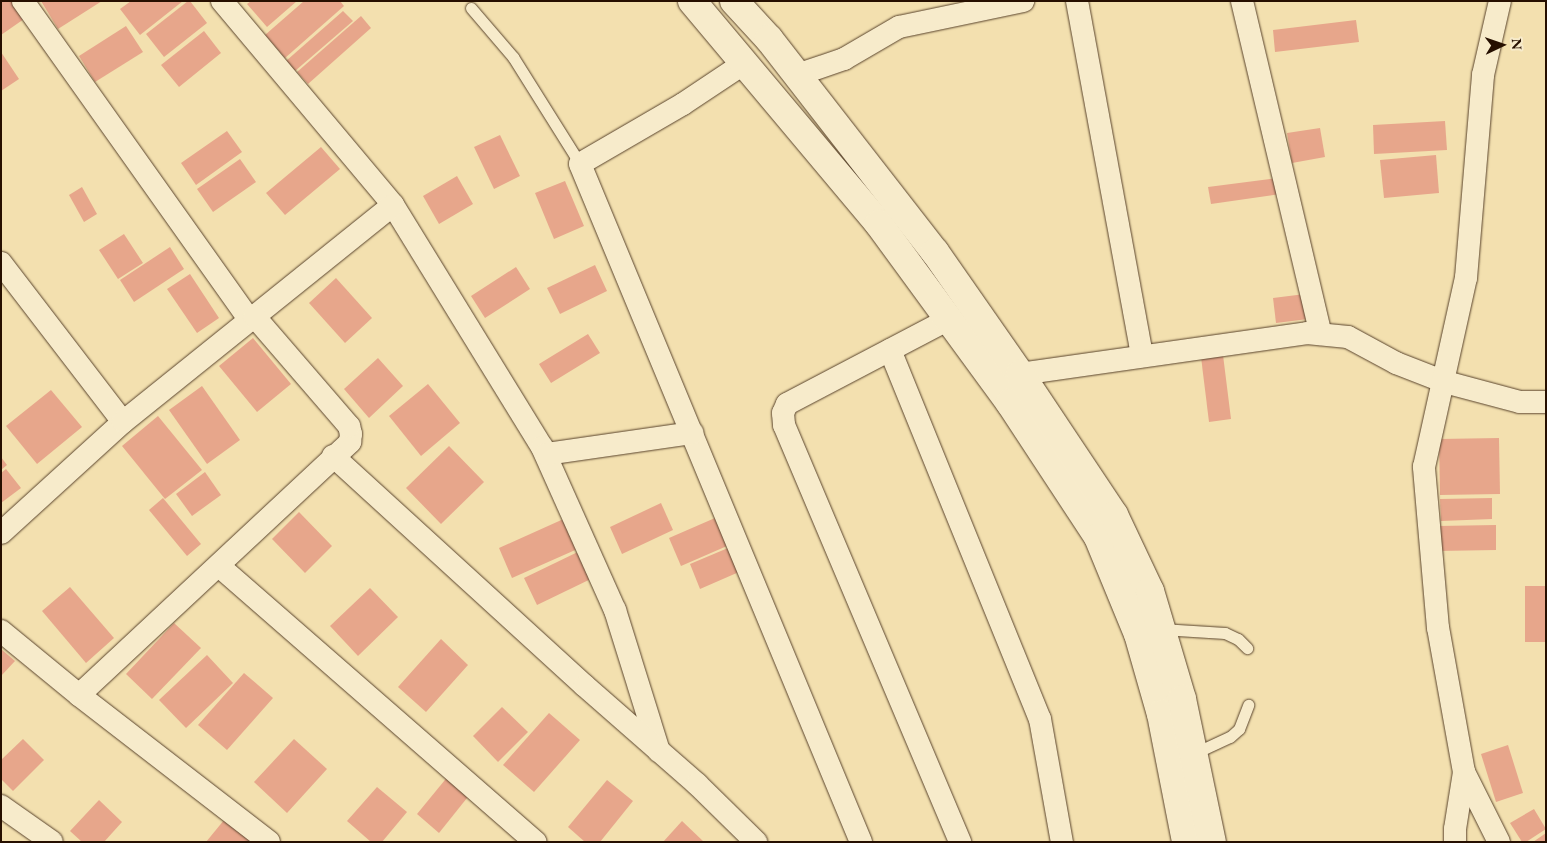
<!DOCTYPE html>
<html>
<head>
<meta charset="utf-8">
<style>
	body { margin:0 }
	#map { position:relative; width:1547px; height:843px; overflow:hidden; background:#f3e0af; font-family:"EB Garamond",serif }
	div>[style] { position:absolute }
	.building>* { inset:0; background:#e7a68b }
	.roads { filter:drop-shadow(0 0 1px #59432c) drop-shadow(0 0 1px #59432c) }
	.lane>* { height:11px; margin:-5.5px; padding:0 5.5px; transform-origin:5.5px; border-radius:5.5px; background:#f7ebcb }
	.street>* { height:22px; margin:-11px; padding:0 11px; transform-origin:11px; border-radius:11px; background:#f7ebcb }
	.secondary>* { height:28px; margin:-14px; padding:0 14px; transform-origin:14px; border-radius:14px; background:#f7ebcb }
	span { translate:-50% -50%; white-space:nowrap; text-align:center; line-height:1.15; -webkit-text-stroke:4.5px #f7ebcb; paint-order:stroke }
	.frame { position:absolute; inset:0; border:2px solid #260f00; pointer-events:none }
	.north { position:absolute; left:1477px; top:20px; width:50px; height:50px; -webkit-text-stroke:4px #f7ebcb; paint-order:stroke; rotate:87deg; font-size:14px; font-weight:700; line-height:20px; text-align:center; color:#260f00 }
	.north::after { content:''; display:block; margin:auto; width:18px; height:22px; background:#260f00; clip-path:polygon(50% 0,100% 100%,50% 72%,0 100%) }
</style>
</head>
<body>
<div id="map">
	<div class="building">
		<div style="clip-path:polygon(1px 1px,11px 1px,24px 19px,1px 35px)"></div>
		<div style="clip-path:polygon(41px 1px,102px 1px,58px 29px)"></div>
		<div style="clip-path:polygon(131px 1px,183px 1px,140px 35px,120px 9px)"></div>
		<div style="clip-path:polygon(188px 1px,190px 1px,207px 23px,164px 57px,146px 34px)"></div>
		<div style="clip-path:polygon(251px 1px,297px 1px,267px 27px,247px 4px)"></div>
		<div style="clip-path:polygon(304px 1px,340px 1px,344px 6px,285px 58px,265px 35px)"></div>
		<div style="clip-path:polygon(343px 11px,353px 21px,295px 71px,286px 61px)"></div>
		<div style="clip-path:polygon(361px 16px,371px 28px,308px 84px,297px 72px)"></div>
		<div style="clip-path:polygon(1356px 20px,1359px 42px,1275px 52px,1273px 30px)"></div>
		<div style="clip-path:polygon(126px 26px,143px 52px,95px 82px,79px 56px)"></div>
		<div style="clip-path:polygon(204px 31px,221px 53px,179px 87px,161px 65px)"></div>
		<div style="clip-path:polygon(1px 52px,19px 79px,1px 91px)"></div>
		<div style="clip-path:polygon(1445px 121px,1447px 150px,1374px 154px,1373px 125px)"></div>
		<div style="clip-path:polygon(1320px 128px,1325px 157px,1292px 163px,1287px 133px)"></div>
		<div style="clip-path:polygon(227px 131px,242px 152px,196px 185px,181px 163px)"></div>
		<div style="clip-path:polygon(500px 135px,520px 176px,494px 189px,474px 147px)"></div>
		<div style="clip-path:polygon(321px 147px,340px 169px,285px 215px,266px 193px)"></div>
		<div style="clip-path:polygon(1436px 155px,1439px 193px,1384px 198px,1380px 160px)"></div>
		<div style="clip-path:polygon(240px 159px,256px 182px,213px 212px,197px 189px)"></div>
		<div style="clip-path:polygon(457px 176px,473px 204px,439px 224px,423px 196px)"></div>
		<div style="clip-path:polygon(1278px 178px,1280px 194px,1211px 204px,1208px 187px)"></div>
		<div style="clip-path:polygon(565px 181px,584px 226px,554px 239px,535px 193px)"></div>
		<div style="clip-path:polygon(82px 187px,97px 214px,84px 222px,69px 195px)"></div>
		<div style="clip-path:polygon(124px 234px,143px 263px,118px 279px,99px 250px)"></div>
		<div style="clip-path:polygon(170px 247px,184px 269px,134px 302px,120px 280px)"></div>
		<div style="clip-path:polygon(595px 265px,607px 291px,560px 314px,547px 288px)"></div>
		<div style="clip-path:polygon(516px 267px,530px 289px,485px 318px,471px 296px)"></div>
		<div style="clip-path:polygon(190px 274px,219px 318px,197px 333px,167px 289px)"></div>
		<div style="clip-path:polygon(336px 278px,372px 318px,345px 343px,309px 303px)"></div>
		<div style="clip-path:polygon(1305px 294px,1308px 319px,1276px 323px,1273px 298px)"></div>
		<div style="clip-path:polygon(588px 334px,600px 353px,551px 383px,539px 364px)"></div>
		<div style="clip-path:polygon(253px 338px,291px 384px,257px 412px,219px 366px)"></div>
		<div style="clip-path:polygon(1222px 347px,1231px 419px,1209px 422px,1200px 349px)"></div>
		<div style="clip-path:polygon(378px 358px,403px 386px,369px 418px,344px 389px)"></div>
		<div style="clip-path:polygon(428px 384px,460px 423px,421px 456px,389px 416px)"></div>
		<div style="clip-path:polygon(202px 386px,240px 440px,207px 464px,169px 410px)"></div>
		<div style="clip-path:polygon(51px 390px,82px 427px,37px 464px,6px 426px)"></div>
		<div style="clip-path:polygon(158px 416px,202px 470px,165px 499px,122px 446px)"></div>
		<div style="clip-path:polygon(1499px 438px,1500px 494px,1440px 495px,1439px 439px)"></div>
		<div style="clip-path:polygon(449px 446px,484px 482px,441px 524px,406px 488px)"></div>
		<div style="clip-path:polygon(1px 457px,7px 465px,1px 470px)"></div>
		<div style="clip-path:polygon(6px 469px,21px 488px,1px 503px,1px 473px)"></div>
		<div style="clip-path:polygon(205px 472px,221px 495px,192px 516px,176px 494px)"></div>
		<div style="clip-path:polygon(163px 498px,201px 544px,187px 556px,149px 510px)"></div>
		<div style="clip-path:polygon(1492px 498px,1492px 519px,1441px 521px,1440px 499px)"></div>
		<div style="clip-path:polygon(661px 503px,673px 530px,622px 554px,610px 527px)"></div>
		<div style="clip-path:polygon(299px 512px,332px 546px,305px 573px,272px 539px)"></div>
		<div style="clip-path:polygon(568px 517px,582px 547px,512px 578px,499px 548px)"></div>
		<div style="clip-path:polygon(715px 518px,727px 546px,681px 566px,669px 538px)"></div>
		<div style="clip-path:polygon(1496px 525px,1496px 550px,1438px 551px,1438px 526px)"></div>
		<div style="clip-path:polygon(728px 548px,739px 572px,700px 589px,690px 564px)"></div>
		<div style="clip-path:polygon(584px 549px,597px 576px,537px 605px,524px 578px)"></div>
		<div style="clip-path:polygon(1525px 586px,1546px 586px,1546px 642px,1525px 642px)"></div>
		<div style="clip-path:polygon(70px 587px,114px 638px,86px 663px,42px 611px)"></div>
		<div style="clip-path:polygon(370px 588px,398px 617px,358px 656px,330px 626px)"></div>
		<div style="clip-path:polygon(174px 623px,201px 648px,152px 699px,126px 674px)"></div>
		<div style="clip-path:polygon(441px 639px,468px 665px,426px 712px,398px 687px)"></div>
		<div style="clip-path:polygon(1px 649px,15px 661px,1px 676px)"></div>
		<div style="clip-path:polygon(207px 655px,233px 683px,186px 728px,159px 700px)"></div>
		<div style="clip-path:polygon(244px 673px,273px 698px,227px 750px,198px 725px)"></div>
		<div style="clip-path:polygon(502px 707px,528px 732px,498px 762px,473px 736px)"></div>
		<div style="clip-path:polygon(549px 713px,580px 740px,534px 792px,503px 765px)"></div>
		<div style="clip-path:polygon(23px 739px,44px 760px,13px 791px,1px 779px,1px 760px)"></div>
		<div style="clip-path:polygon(294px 739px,327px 769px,287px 813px,254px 782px)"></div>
		<div style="clip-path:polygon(1508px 745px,1523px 793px,1496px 802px,1481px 754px)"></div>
		<div style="clip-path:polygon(449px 775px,471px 793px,439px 833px,417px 814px)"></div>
		<div style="clip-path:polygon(607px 780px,633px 801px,600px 842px,585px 842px,568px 827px)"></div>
		<div style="clip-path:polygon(377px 787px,407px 812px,382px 842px,371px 842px,347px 821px)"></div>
		<div style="clip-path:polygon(99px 800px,122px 822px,104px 842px,82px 842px,70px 831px)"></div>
		<div style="clip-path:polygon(1534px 809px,1546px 829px,1526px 842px,1522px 842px,1510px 823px)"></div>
		<div style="clip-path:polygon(229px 814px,259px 842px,206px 842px)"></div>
		<div style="clip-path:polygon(682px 821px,704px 842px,663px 842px)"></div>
		<div style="clip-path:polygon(1546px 833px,1546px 842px,1533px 842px)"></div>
	</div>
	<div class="roads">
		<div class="lane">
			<div style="left:471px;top:8px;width:65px;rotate:49.4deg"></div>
			<div style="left:513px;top:57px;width:126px;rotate:57.9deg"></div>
			<div style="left:1161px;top:629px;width:64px;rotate:3.6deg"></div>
			<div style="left:1225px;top:633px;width:14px;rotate:25deg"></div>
			<div style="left:1238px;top:639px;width:13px;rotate:45deg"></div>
			<div style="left:1195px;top:753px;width:38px;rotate:-25deg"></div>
			<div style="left:1230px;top:737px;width:12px;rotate:-42deg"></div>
			<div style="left:1239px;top:729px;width:26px;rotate:-69deg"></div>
		</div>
		<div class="street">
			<div style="left:23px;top:1px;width:392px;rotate:54.6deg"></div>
			<div style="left:222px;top:1px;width:266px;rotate:50deg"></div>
			<div style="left:393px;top:205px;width:284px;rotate:58.4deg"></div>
			<div style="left:542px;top:447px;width:179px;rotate:65.9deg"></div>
			<div style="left:615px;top:610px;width:148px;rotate:72.7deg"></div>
			<div style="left:1077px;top:1px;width:361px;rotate:79.6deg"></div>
			<div style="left:1242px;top:1px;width:342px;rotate:76.7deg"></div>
			<div style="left:746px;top:62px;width:76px;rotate:146.3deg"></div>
			<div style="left:683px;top:104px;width:119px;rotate:149.8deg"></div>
			<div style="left:580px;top:164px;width:734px;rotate:67.49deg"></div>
			<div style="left:797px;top:75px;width:50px;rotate:-18.8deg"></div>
			<div style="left:844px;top:59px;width:64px;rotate:-30.2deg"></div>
			<div style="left:899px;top:27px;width:127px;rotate:-11.8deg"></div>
			<div style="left:1px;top:263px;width:200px;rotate:52.5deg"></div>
			<div style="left:949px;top:319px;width:183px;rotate:152.3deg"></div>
			<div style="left:787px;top:404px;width:10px;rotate:114deg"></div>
			<div style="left:783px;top:413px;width:12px;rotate:85deg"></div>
			<div style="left:784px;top:425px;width:453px;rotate:67.1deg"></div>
			<div style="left:890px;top:350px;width:398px;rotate:67.9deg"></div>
			<div style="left:1040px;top:719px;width:125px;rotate:79.9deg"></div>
			<div style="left:1020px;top:374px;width:290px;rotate:-8.1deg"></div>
			<div style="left:1307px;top:333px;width:41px;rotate:5.6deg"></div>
			<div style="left:1348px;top:337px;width:55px;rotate:28.4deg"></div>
			<div style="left:1396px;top:363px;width:53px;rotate:21.2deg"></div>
			<div style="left:1445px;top:382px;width:78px;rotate:14.9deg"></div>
			<div style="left:1520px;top:402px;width:26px"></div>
			<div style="left:546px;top:454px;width:148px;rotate:-8.2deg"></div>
			<div style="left:333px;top:456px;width:341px;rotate:42.4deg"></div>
			<div style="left:585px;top:686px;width:149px;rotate:41.2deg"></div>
			<div style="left:697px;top:784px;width:83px;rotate:44.5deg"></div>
			<div style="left:1px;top:533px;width:165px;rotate:-42.3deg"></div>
			<div style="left:123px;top:422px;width:346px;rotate:-38.8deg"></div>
			<div style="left:219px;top:566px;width:420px;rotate:41.1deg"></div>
			<div style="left:1px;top:631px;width:101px;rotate:39.4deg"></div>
			<div style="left:79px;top:695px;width:240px;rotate:37.7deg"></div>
			<div style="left:79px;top:695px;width:371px;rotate:-43deg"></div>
			<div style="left:350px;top:442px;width:8px;rotate:-83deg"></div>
			<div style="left:351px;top:434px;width:8px;rotate:-104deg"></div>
			<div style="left:349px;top:426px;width:145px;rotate:-130.8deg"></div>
			<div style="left:1px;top:806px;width:62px;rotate:35.2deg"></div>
			<div style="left:1455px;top:842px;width:13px;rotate:-90deg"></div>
			<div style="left:1455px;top:829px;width:58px;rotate:-81deg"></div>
			<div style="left:1499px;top:842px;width:78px;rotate:-116.6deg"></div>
			<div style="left:1464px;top:772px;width:146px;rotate:-100.2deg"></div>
			<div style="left:1438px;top:628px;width:162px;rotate:-95deg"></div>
			<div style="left:1424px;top:467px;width:194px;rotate:-77.5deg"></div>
			<div style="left:1466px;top:278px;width:204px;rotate:-85.2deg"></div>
			<div style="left:1483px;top:75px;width:76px;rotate:-77.1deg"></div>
		</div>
		<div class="secondary">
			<div style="left:692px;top:1px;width:291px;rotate:50deg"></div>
			<div style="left:879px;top:224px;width:222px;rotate:53.8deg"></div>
			<div style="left:1010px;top:403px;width:160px;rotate:56.7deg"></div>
			<div style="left:1098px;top:537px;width:105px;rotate:67.6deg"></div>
			<div style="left:1138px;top:634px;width:83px;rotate:74deg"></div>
			<div style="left:1161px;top:714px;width:130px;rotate:78.9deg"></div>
			<div style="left:734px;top:1px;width:52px;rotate:47.4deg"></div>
			<div style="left:769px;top:39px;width:270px;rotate:52.1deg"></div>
			<div style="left:935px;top:252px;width:149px;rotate:55.1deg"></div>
			<div style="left:1020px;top:374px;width:169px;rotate:56.3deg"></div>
			<div style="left:1114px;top:515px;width:84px;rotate:64.7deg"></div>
			<div style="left:1150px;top:591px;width:113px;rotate:73.5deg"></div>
			<div style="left:1182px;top:699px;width:146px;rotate:78.2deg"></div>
		</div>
	</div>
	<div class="frame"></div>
	<div class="north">N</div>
</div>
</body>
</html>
